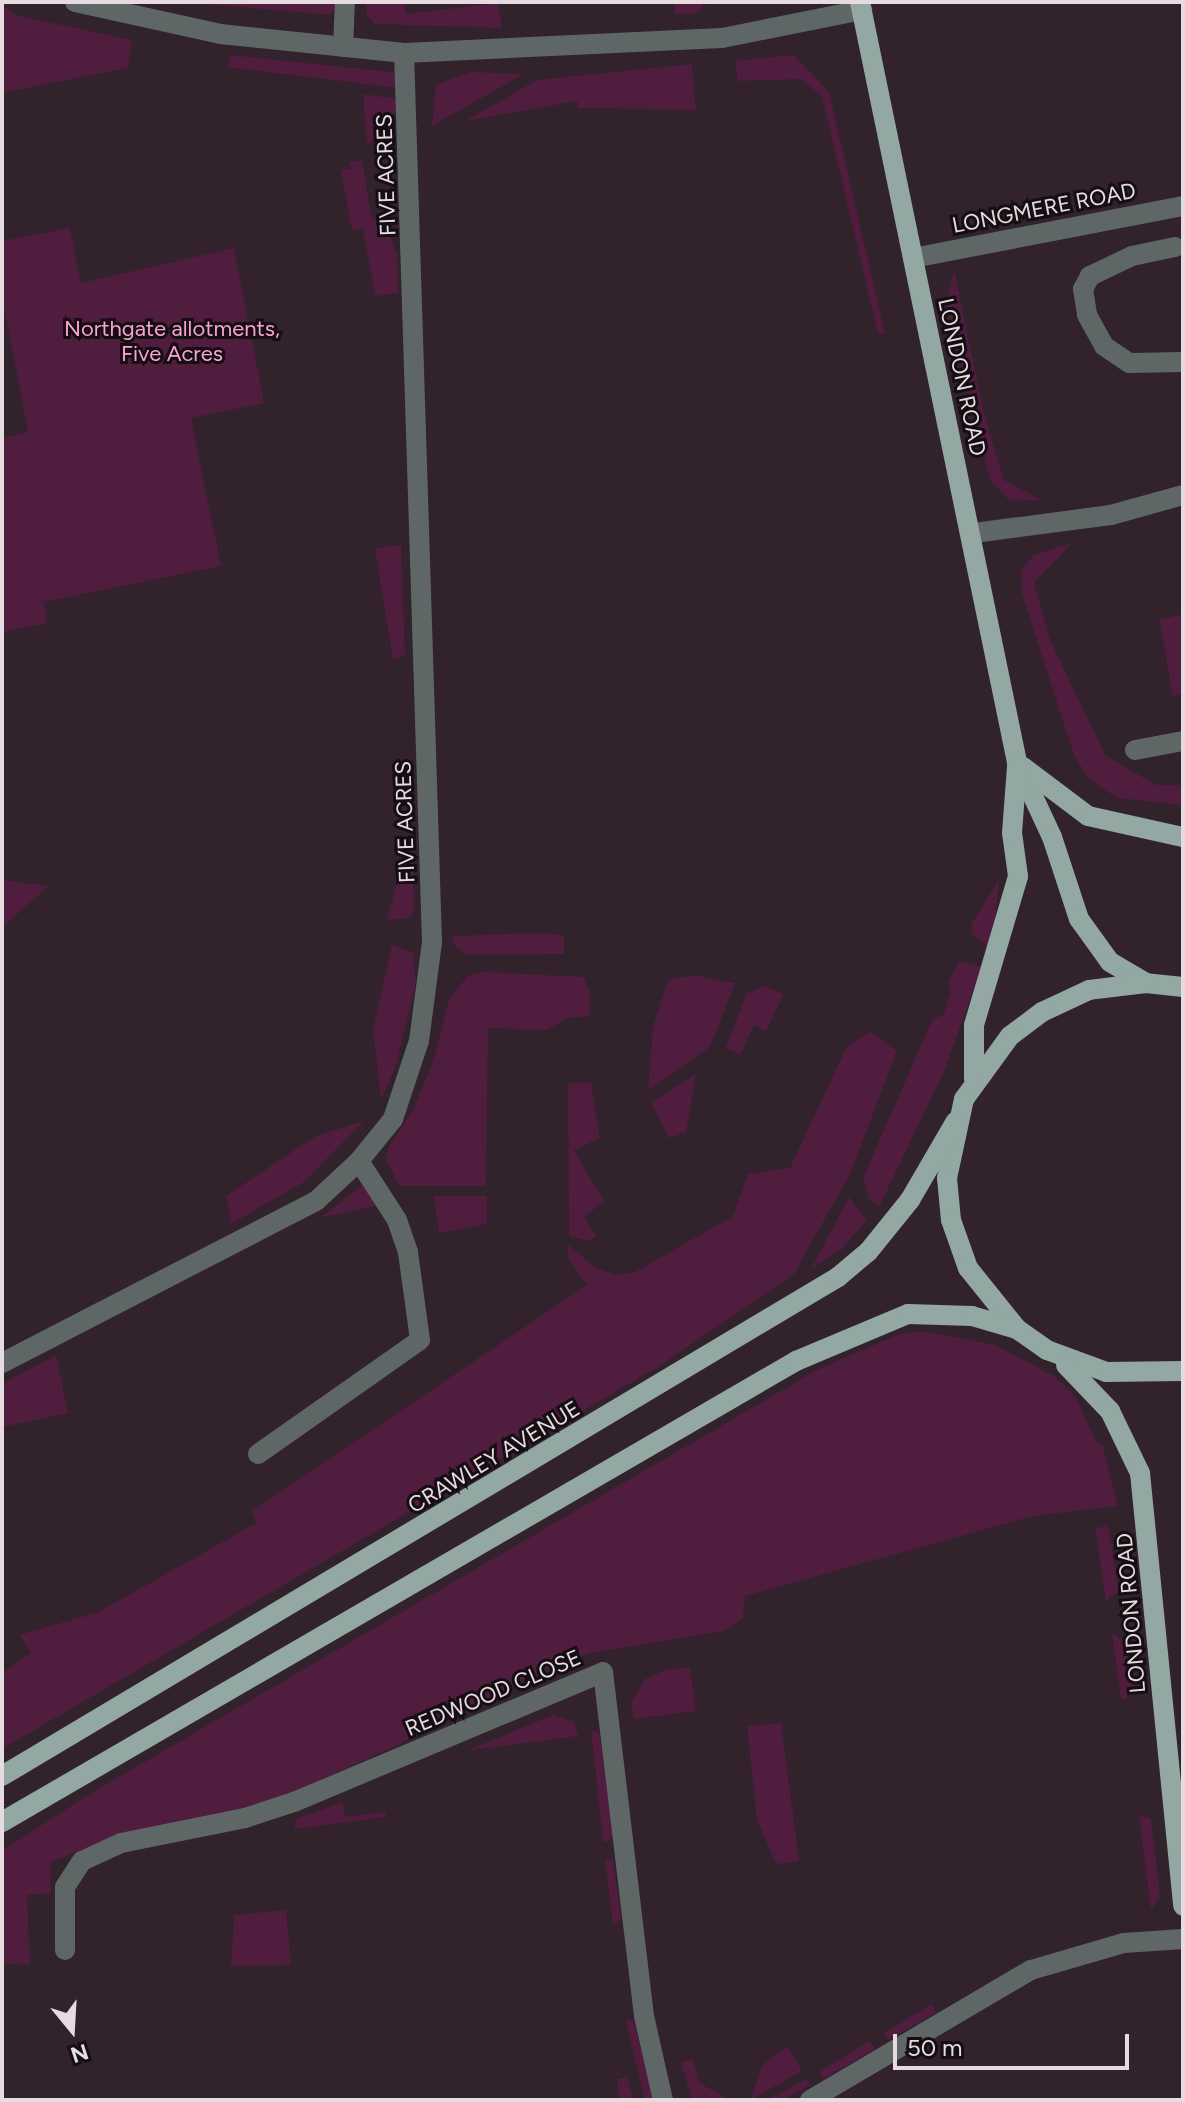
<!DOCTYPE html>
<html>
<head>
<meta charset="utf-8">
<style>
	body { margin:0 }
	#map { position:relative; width:1185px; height:2102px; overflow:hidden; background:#31222b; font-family:Figtree,sans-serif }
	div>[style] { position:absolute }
	.green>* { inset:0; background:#501d3e }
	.minor>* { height:20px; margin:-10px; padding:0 10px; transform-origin:10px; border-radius:10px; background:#5e6766 }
	.primary>* { height:20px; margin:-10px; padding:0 10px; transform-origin:10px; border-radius:10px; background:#93a7a3 }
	span { translate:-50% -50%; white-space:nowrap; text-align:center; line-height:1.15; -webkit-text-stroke:6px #150e12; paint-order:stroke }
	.street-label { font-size:22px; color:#e6dbe1 }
	.park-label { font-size:22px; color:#f9a2d6 }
	.frame { position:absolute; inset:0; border:4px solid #e6dbe1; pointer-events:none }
	.north { position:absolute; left:32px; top:1990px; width:80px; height:80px; -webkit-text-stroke:6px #150e12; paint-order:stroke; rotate:162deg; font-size:22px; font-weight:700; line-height:32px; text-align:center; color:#e6dbe1 }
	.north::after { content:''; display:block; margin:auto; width:28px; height:36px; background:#e6dbe1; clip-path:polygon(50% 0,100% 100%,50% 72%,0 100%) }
	.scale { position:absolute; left:893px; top:2034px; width:236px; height:36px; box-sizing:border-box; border:4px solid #e6dbe1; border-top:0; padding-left:10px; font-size:24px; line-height:28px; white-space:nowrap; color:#e6dbe1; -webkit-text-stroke:6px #150e12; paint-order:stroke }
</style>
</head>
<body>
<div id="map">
	<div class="green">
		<div style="clip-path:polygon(182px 2px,339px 2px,331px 15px)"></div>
		<div style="clip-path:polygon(365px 2px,404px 2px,406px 14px,498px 3px,502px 28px,375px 24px,367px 16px)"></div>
		<div style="clip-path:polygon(675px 2px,706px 2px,697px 13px,674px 15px)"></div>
		<div style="clip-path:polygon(2px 6px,19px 16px,132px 40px,128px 68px,2px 93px)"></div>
		<div style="clip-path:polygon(230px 55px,400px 73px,399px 88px,228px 67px)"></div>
		<div style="clip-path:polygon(793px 55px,829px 92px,885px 333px,878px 333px,822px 97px,801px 79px,738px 81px,735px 61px)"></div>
		<div style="clip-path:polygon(692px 64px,696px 110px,578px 108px,577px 101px,465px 121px,537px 80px)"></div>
		<div style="clip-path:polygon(470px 72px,524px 74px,432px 126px,436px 85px)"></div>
		<div style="clip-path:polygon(363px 94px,398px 99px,400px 113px,372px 115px,374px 142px,367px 143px)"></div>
		<div style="clip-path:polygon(362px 160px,371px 216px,385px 225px,397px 254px,398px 293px,375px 296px,363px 229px,352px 230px,341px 170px,351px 169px,349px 162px)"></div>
		<div style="clip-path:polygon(70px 228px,81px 283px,234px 248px,264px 403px,191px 418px,221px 566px,44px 602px,47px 623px,2px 632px,2px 438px,28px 432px,2px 296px,2px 241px)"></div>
		<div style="clip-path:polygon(954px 270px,984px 414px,1004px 480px,1041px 500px,1010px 501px,990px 480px,946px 302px)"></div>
		<div style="clip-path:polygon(1072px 543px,1034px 583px,1050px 640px,1106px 756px,1156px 785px,1183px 785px,1183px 805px,1117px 798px,1089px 779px,1074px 755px,1022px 594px,1021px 571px,1034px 555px)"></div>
		<div style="clip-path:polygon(401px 545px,405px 655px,393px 660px,375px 548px)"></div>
		<div style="clip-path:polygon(1183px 614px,1183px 694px,1173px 696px,1159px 620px)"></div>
		<div style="clip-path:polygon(413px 852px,414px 911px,410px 918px,387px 920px,399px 875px)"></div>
		<div style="clip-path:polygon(2px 880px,49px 886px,2px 927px)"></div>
		<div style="clip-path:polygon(999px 880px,994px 930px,989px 947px,972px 934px,972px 923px)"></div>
		<div style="clip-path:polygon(536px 933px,564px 935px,564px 954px,467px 955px,452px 943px,453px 936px)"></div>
		<div style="clip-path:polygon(392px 945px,413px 952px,416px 982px,395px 1069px,381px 1099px,373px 1029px)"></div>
		<div style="clip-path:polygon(959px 961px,982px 967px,943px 1074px,879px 1207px,869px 1199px,863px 1178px,932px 1020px,944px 1014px,951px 992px,948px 982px)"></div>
		<div style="clip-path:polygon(482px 972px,584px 977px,590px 994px,589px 1016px,568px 1018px,547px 1030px,488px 1028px,486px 1186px,400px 1186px,386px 1161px,388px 1148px,412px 1112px,433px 1062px,449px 999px,468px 976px)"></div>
		<div style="clip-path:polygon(693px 975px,735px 983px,710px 1047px,648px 1090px,653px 1027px,668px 980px)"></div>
		<div style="clip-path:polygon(763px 986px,784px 994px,766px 1031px,754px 1025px,740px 1055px,726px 1048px,746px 995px)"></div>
		<div style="clip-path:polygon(870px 1032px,897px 1051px,850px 1174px,794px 1274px,658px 1367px,2px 1749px,2px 1673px,31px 1653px,19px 1635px,99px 1612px,256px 1523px,252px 1511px,587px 1285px,568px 1258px,568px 1245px,598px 1269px,617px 1275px,635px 1272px,733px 1216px,748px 1174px,790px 1168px,847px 1046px)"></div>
		<div style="clip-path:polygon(696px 1074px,686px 1132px,669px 1138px,651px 1103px)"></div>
		<div style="clip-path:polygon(568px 1083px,591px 1083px,600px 1138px,574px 1150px,604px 1201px,584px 1217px,596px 1236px,588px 1241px,569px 1236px)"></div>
		<div style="clip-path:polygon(364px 1121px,304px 1182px,231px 1224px,226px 1196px,316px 1136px)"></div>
		<div style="clip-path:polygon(365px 1183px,380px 1205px,322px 1217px)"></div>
		<div style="clip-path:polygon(434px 1196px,487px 1196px,487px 1224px,439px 1233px)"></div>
		<div style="clip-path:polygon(849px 1197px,867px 1221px,841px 1249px,811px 1269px)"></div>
		<div style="clip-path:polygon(923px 1331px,995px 1345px,1054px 1376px,1077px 1399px,1095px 1440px,1103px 1446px,1118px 1506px,1033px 1516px,745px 1596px,743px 1618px,725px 1631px,590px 1653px,531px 1676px,393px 1747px,264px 1805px,124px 1835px,50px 1862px,51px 1893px,27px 1895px,30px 1965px,2px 1964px,2px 1851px,88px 1795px,817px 1370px,899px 1334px)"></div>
		<div style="clip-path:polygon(56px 1355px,68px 1413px,2px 1427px,2px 1384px)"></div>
		<div style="clip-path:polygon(1108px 1526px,1119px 1591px,1106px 1601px,1095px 1528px)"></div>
		<div style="clip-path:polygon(1112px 1633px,1127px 1644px,1133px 1686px,1126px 1699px,1121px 1699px)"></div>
		<div style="clip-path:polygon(690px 1668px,696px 1711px,634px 1719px,631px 1702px,645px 1679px,668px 1669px)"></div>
		<div style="clip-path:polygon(553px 1715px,574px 1722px,578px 1736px,466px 1751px)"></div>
		<div style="clip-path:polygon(781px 1723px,799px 1861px,776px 1864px,757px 1820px,747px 1726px)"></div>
		<div style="clip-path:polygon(591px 1730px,599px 1732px,606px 1776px,613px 1835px,607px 1842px,603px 1841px)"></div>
		<div style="clip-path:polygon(343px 1802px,345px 1817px,385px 1812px,386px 1817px,294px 1829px,296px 1819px)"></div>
		<div style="clip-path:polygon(1139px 1816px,1151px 1819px,1160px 1896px,1151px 1910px)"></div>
		<div style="clip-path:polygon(613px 1859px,621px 1919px,613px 1925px,605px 1860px)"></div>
		<div style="clip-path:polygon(286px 1910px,291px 1965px,231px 1966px,234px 1915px)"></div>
		<div style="clip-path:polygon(932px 2004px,936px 2013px,888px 2040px,884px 2033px)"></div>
		<div style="clip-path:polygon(629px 2019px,633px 2020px,655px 2100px,645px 2100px,626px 2022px)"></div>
		<div style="clip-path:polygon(869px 2041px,875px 2049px,823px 2079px,819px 2072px)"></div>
		<div style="clip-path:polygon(788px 2046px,802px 2071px,751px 2100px,762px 2065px)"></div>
		<div style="clip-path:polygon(693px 2059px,699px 2083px,731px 2100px,692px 2100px,681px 2062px)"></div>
		<div style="clip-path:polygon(627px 2077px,634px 2100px,619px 2100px,617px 2079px)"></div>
		<div style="clip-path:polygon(806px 2079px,811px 2085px,783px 2100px,767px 2100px)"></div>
	</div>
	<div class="minor">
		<div style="left:75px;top:2px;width:148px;rotate:12.4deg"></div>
		<div style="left:220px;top:34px;width:185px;rotate:5.9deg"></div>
		<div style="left:404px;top:53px;width:318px;rotate:-2.7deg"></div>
		<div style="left:722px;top:38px;width:143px;rotate:-11.3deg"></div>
		<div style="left:343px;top:47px;width:45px;rotate:-87.5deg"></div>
		<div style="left:1175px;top:247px;width:44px;rotate:168.2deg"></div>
		<div style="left:1132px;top:256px;width:47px;rotate:154.5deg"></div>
		<div style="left:1090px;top:276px;width:15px;rotate:118deg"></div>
		<div style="left:1083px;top:289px;width:26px;rotate:81deg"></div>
		<div style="left:1087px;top:315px;width:35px;rotate:61deg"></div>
		<div style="left:1104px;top:346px;width:30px;rotate:34deg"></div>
		<div style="left:1129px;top:363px;width:54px;rotate:-1.1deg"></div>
		<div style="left:913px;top:258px;width:275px;rotate:-10.9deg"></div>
		<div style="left:974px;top:533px;width:138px;rotate:-7.5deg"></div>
		<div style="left:1111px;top:515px;width:75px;rotate:-15.5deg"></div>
		<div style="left:1135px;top:750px;width:49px;rotate:-10.6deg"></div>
		<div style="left:2px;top:1363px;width:353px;rotate:-27.3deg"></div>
		<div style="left:316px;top:1201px;width:59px;rotate:-42.9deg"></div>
		<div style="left:359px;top:1161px;width:54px;rotate:-51deg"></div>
		<div style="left:393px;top:1119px;width:82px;rotate:-71.6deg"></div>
		<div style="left:419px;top:1041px;width:100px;rotate:-82.5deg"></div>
		<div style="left:432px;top:942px;width:889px;rotate:-91.8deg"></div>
		<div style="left:258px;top:1454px;width:198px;rotate:-35.1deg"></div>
		<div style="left:420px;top:1340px;width:89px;rotate:-97.8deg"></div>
		<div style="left:408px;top:1252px;width:34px;rotate:-109deg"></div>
		<div style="left:397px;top:1220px;width:70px;rotate:-122.8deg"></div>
		<div style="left:65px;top:1950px;width:63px;rotate:-90deg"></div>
		<div style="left:65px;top:1887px;width:31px;rotate:-57deg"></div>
		<div style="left:82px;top:1861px;width:43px;rotate:-24.8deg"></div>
		<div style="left:121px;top:1843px;width:126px;rotate:-11.4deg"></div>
		<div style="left:245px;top:1818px;width:52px;rotate:-18.1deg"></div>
		<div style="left:294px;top:1802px;width:335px;rotate:-22.8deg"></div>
		<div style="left:603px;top:1672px;width:346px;rotate:83.2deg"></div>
		<div style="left:644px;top:2016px;width:86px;rotate:77.3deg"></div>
		<div style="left:810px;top:2100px;width:256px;rotate:-30.5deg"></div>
		<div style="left:1031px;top:1970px;width:97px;rotate:-16.2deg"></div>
		<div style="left:1124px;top:1943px;width:59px;rotate:-3.9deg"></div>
	</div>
	<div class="primary">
		<div style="left:860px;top:2px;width:776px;rotate:78.33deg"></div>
		<div style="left:1017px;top:762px;width:83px;rotate:65deg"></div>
		<div style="left:1052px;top:837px;width:86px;rotate:71.8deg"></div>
		<div style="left:1079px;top:919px;width:53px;rotate:54.2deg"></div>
		<div style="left:1110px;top:962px;width:42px;rotate:30.3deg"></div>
		<div style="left:1023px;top:767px;width:81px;rotate:37deg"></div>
		<div style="left:1088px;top:816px;width:97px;rotate:12.5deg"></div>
		<div style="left:1183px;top:987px;width:37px;rotate:-174deg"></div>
		<div style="left:1146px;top:983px;width:57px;rotate:173deg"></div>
		<div style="left:1089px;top:990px;width:52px;rotate:154.9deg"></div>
		<div style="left:1042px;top:1012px;width:40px;rotate:143deg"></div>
		<div style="left:1010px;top:1036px;width:78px;rotate:126.1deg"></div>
		<div style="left:964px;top:1099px;width:81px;rotate:102.1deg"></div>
		<div style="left:947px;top:1178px;width:42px;rotate:84.6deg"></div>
		<div style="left:951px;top:1220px;width:51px;rotate:70.5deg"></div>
		<div style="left:968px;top:1268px;width:78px;rotate:51.2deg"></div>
		<div style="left:1017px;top:1329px;width:37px;rotate:35deg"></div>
		<div style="left:1047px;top:1350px;width:63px;rotate:20.4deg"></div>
		<div style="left:1106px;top:1372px;width:77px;rotate:-0.7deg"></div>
		<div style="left:974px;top:1079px;width:54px;rotate:-90deg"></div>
		<div style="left:974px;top:1025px;width:155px;rotate:-73.5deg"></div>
		<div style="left:1018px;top:876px;width:43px;rotate:-97.9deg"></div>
		<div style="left:1012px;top:833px;width:67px;rotate:-85.7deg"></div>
		<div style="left:1066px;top:1365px;width:64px;rotate:46.3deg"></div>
		<div style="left:1110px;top:1411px;width:69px;rotate:64.2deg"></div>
		<div style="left:1140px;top:1473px;width:435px;rotate:84.3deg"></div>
		<div style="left:2px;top:1776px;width:974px;rotate:-30.83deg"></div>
		<div style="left:838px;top:1277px;width:39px;rotate:-40deg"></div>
		<div style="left:868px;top:1252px;width:67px;rotate:-51.1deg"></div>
		<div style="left:910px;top:1200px;width:91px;rotate:-59.8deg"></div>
		<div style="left:2px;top:1822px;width:918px;rotate:-30.14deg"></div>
		<div style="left:796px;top:1361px;width:121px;rotate:-22.8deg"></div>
		<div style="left:908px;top:1314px;width:64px;rotate:1.8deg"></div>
		<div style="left:972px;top:1316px;width:47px;rotate:16.1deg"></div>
	</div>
	<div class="street-label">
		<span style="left:386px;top:175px;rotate:-92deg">FIVE ACRES</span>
		<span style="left:1044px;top:208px;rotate:-11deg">LONGMERE ROAD</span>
		<span style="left:962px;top:377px;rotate:78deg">LONDON ROAD</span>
		<span style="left:405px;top:822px;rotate:-92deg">FIVE ACRES</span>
		<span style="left:494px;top:1457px;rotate:-31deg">CRAWLEY AVENUE</span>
		<span style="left:1131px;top:1613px;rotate:-95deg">LONDON ROAD</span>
		<span style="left:493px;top:1693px;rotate:-23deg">REDWOOD CLOSE</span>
	</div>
	<div class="park-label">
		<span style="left:172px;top:341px">Northgate allotments,<br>Five Acres</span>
	</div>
	<div class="frame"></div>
	<div class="north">N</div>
	<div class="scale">50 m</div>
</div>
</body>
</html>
